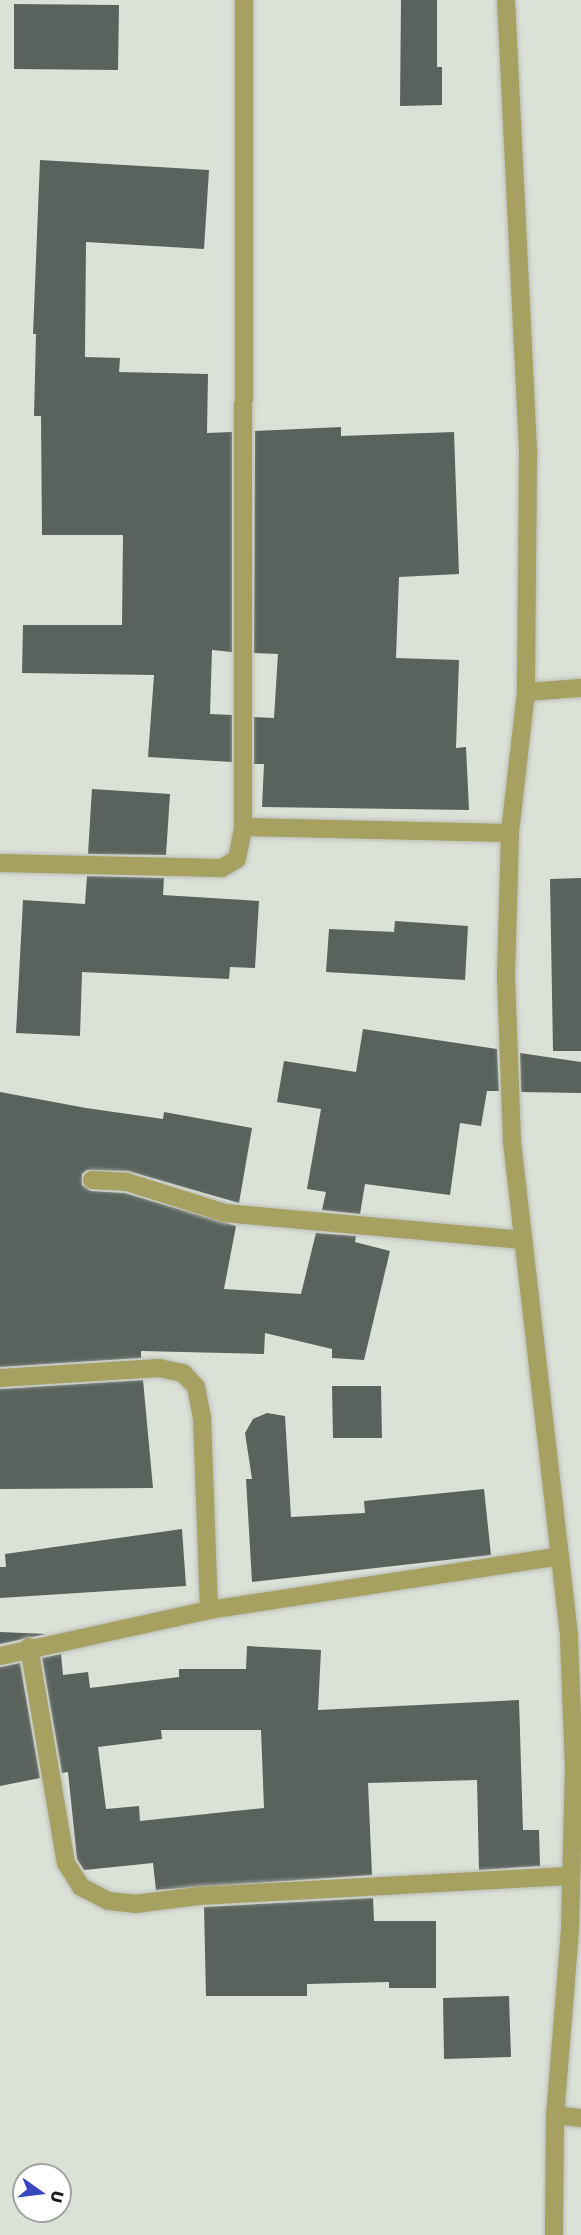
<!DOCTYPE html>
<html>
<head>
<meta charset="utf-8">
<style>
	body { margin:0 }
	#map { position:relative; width:581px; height:2235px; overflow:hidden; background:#dce1d8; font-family:"Golos Text",sans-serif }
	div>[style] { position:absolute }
	.building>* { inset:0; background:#5a625d }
	.roads { filter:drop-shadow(0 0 2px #b9bdb5) drop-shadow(0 0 2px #b9bdb5) }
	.minor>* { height:18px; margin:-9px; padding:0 9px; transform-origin:9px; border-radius:9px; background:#a6a061 }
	span { translate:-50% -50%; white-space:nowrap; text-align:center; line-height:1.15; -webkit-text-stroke:6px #fff; paint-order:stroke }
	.north { position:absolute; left:12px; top:2163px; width:60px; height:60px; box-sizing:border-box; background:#fff; border:2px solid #a2a3a1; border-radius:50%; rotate:104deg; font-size:16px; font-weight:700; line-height:24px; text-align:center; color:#171915 }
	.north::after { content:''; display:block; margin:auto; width:21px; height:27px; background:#3648bb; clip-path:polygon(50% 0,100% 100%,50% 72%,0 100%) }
</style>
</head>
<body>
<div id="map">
	<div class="building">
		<div style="clip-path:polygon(401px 0,437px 0,437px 67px,442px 67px,442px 105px,400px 106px)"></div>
		<div style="clip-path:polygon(14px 4px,119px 5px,118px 70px,14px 69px)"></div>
		<div style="clip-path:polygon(40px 160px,209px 170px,204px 249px,86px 242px,85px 357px,120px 358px,119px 372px,208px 374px,207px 433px,232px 432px,232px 652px,212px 650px,210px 714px,232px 715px,232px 762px,148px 757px,154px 675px,22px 673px,23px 625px,122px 625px,123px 535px,42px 535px,41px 416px,34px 416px,36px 334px,33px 334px)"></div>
		<div style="clip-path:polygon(341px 427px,341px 436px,454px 432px,459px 574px,399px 577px,396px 658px,459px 660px,456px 748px,466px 747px,469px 810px,262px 807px,264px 764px,254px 764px,254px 717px,274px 718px,278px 654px,254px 653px,255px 431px)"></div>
		<div style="clip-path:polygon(92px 789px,170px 794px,166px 855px,88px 854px)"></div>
		<div style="clip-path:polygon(87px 876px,164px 878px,163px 895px,259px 901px,255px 968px,230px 967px,229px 979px,82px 972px,80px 1036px,16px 1033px,23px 900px,85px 904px)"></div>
		<div style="clip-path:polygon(581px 878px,581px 1051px,553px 1051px,550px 879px)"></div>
		<div style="clip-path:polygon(395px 921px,468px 926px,465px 980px,326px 972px,329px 929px,394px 932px)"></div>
		<div style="clip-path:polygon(363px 1029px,497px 1049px,499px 1091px,487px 1091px,481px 1126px,460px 1123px,450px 1195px,365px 1184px,360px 1214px,322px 1210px,326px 1192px,307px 1189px,321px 1109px,277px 1102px,284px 1061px,356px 1072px)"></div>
		<div style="clip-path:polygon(520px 1053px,581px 1062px,581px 1093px,521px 1092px)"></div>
		<div style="clip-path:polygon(0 1092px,86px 1108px,163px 1119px,164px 1112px,252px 1128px,239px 1203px,128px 1171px,87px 1170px,82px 1174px,82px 1185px,91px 1191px,125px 1193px,236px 1226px,224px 1289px,301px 1294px,316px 1233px,356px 1236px,355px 1242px,390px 1251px,364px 1360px,332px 1358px,332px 1349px,265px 1333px,264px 1354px,141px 1351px,141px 1358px,0 1367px)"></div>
		<div style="clip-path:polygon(143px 1380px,153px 1488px,0 1489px,0 1389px)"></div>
		<div style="clip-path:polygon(332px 1386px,381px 1386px,382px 1438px,333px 1438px)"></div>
		<div style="clip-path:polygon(267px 1413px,285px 1416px,291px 1517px,365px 1513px,364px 1501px,484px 1489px,491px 1555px,252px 1582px,246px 1479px,252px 1479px,245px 1433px,253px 1419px)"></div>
		<div style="clip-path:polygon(182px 1529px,186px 1586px,0 1598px,0 1567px,6px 1567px,5px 1554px)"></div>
		<div style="clip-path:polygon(0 1632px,46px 1634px,0 1644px)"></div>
		<div style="clip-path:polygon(evenodd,247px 1646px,321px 1650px,318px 1710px,519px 1700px,523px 1830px,539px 1830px,540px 1866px,479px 1870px,477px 1780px,368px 1783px,372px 1875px,156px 1890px,153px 1863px,84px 1870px,77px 1859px,68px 1772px,62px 1773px,42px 1658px,61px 1654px,63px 1675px,88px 1672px,90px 1688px,179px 1677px,179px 1669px,246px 1669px,247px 1646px,161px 1730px,261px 1730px,264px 1808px,140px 1821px,139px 1806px,106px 1809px,98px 1747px,162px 1739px,161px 1730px)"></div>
		<div style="clip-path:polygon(20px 1663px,40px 1778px,0 1786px,0 1667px)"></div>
		<div style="clip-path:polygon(373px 1898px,374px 1921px,436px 1921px,436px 1988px,389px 1988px,389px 1982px,307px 1984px,307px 1996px,206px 1996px,204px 1907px)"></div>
		<div style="clip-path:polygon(509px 1996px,511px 2057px,444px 2059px,443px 1998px)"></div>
	</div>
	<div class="roads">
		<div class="minor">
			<div style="left:506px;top:0;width:456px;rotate:87.2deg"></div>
			<div style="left:528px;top:455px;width:237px;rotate:90.5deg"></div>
			<div style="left:526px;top:692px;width:142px;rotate:96.5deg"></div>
			<div style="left:510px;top:833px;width:144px;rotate:91.6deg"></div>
			<div style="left:506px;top:977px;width:165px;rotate:87.9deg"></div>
			<div style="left:512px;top:1142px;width:499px;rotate:83.4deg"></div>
			<div style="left:569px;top:1638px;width:128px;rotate:87.8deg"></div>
			<div style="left:574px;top:1766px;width:164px;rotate:91.4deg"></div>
			<div style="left:570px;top:1930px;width:186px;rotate:94.6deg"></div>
			<div style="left:555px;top:2115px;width:120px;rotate:90.5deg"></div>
			<div style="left:526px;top:692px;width:55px;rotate:-4.2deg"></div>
			<div style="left:243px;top:827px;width:827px;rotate:-89.93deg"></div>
			<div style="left:0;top:863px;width:222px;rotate:1.3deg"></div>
			<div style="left:222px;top:868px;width:17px;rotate:-31deg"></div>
			<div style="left:237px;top:859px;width:33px;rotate:-79deg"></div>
			<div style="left:243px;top:827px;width:267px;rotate:1.3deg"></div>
			<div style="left:92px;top:1180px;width:35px;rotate:3deg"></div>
			<div style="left:127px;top:1182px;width:103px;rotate:17.6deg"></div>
			<div style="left:225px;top:1213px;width:298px;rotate:5.2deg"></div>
			<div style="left:0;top:1378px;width:159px;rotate:-3.6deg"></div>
			<div style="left:159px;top:1368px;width:25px;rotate:12deg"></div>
			<div style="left:183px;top:1373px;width:19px;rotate:47deg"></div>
			<div style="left:196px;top:1387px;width:32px;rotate:79deg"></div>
			<div style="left:202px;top:1418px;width:192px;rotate:87.9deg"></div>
			<div style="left:29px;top:1647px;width:219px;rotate:80.3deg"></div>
			<div style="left:66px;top:1863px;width:28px;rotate:58deg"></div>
			<div style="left:81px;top:1887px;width:30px;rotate:27deg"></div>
			<div style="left:108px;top:1901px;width:27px;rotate:6deg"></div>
			<div style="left:135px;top:1904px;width:64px;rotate:-7.2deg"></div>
			<div style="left:198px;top:1896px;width:371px;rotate:-3.1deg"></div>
			<div style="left:0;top:1656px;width:214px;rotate:-12.4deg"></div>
			<div style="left:209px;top:1610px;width:355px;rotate:-8.7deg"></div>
			<div style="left:555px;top:2115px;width:26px;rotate:7deg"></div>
		</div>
	</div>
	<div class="north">U</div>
</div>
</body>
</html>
